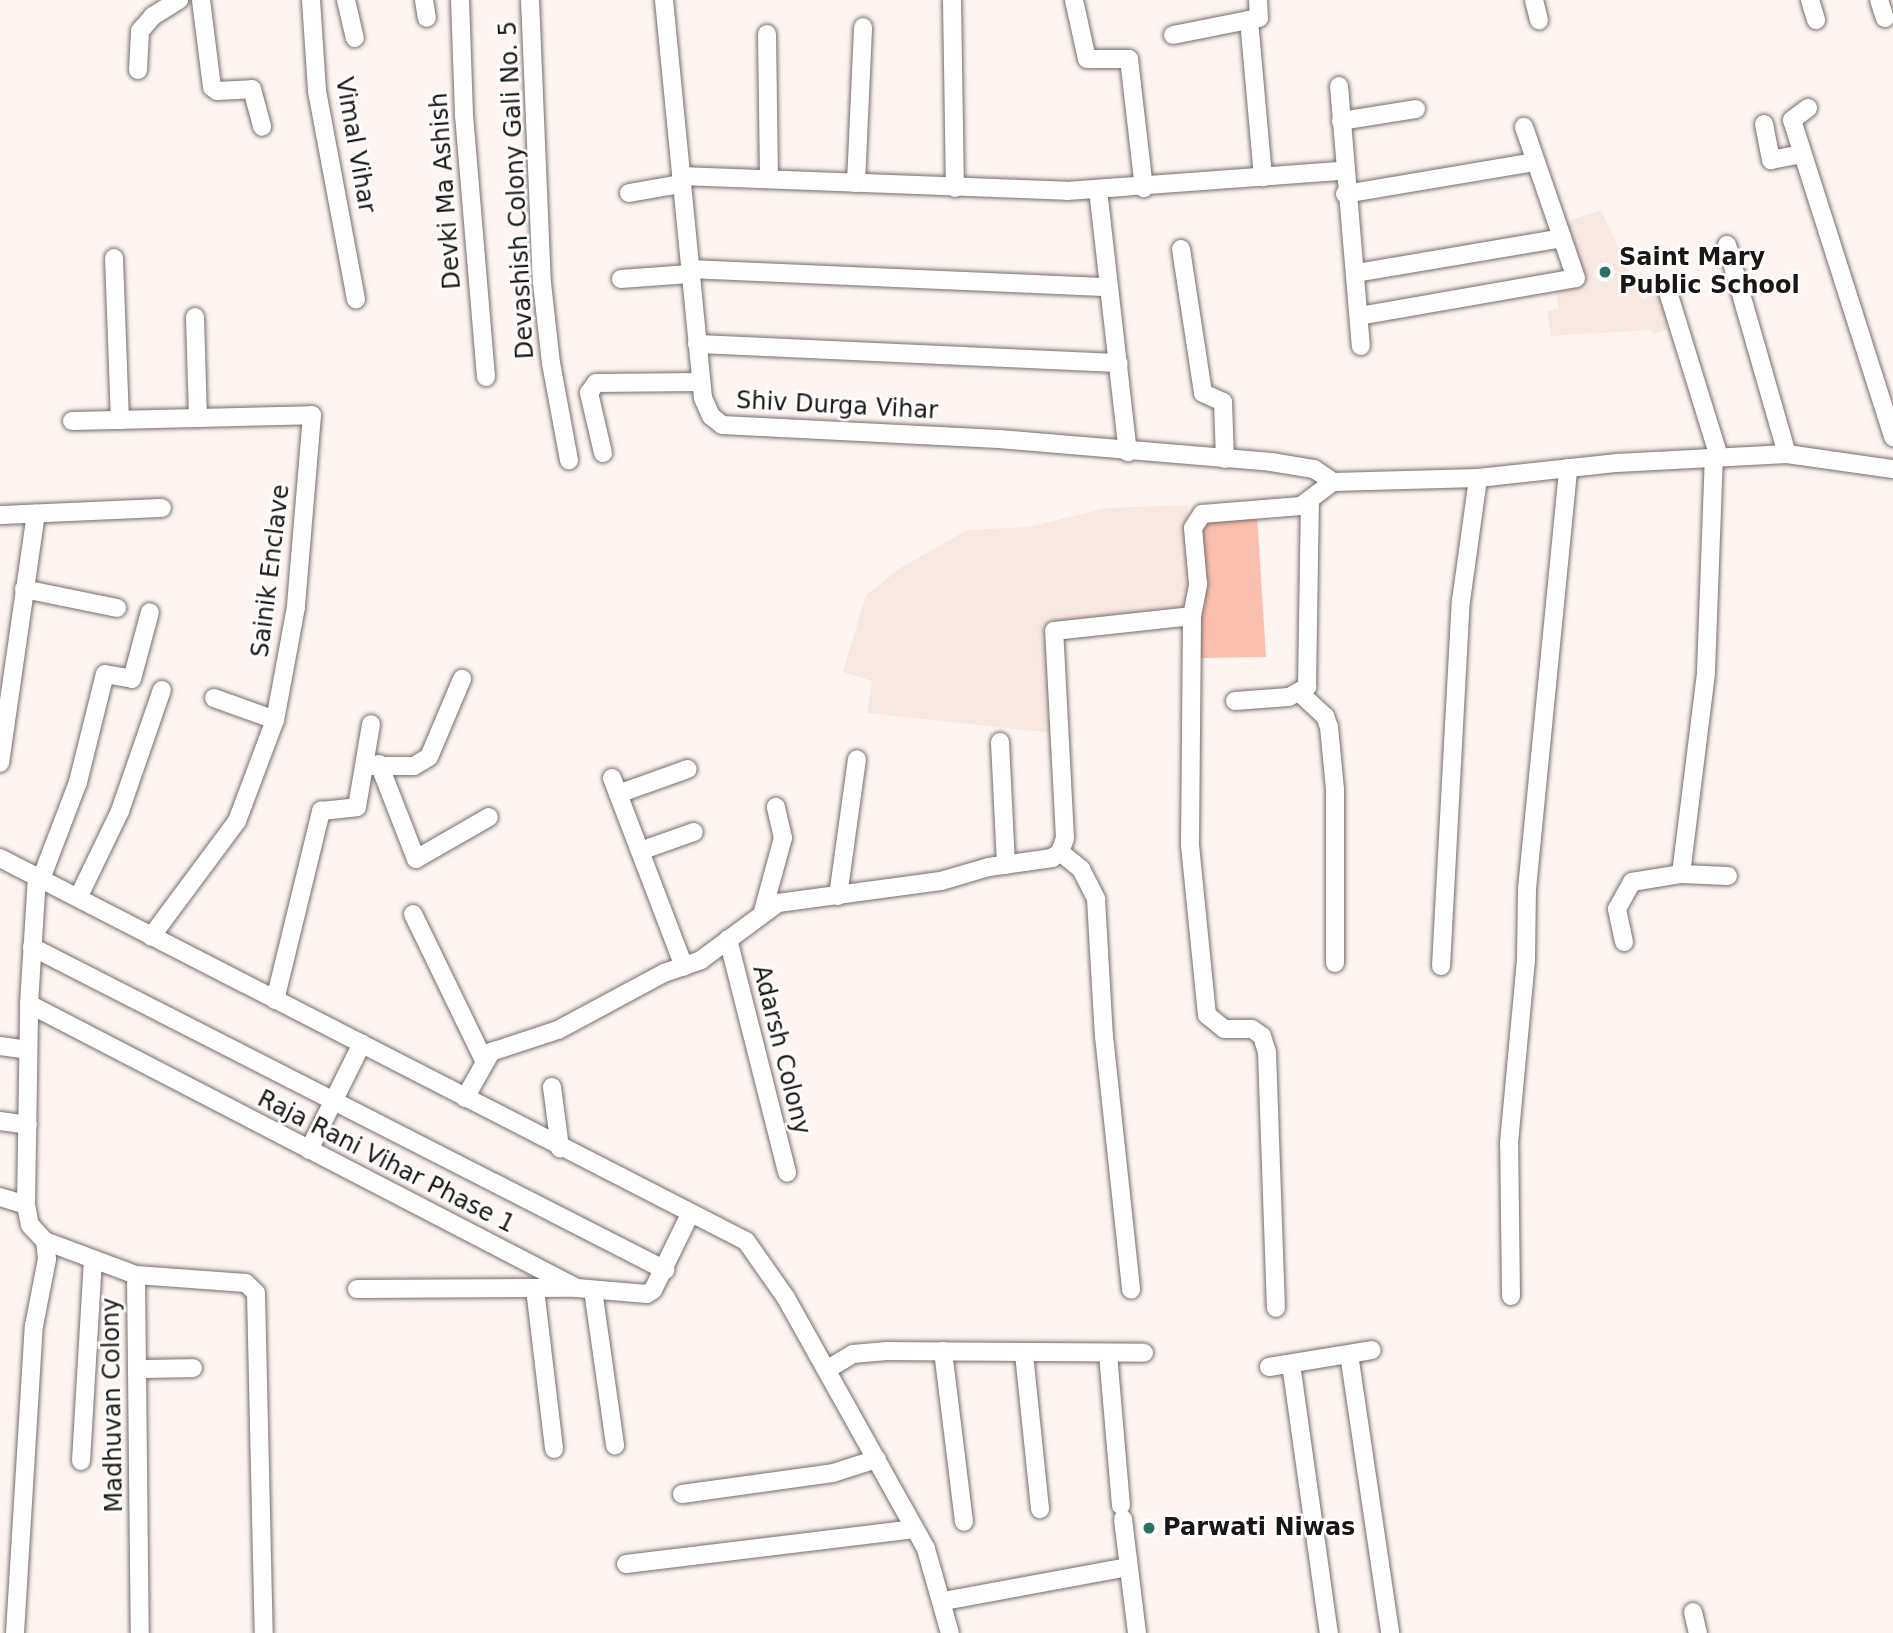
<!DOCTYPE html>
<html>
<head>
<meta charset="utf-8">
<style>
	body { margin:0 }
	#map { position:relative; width:1893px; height:1633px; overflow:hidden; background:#fef5f2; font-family:"DejaVu Sans",sans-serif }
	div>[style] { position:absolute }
	.built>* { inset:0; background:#f8e8e2 }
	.green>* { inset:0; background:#fbbfad }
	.roads { filter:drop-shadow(0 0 2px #756d6a) drop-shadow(0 0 2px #756d6a) }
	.minor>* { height:18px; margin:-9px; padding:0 9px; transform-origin:9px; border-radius:9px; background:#fff }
	.dots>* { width:19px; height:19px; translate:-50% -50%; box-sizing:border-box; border:4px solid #fff; border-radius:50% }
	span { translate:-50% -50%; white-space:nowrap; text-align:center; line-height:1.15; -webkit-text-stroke:5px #fff; paint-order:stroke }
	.street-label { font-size:24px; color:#191615 }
	.poi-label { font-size:24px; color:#191615; font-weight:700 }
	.left { translate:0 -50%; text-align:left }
</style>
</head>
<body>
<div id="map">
	<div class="built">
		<div style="clip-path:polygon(1601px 210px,1642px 299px,1663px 292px,1672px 328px,1653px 334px,1652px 330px,1551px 336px,1547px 311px,1559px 309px,1556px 291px,1585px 282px,1563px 223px)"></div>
		<div style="clip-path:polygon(1188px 505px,1190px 603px,1182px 615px,1046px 627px,1053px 733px,867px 713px,872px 681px,843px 672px,866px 595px,902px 567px,967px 530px,1028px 527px,1107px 508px)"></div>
	</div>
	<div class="green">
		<div style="clip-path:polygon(1257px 514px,1266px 657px,1199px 658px,1197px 627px,1205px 605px,1199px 527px,1214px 516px)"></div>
	</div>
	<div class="roads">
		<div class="minor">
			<div style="left:201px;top:0;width:88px;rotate:82.8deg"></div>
			<div style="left:212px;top:87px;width:6px;rotate:39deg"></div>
			<div style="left:217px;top:91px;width:35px;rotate:-3deg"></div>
			<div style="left:252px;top:89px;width:39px;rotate:75deg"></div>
			<div style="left:311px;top:0;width:91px;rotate:86.2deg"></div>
			<div style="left:317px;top:91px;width:212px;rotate:79.4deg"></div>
			<div style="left:346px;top:0;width:39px;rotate:77deg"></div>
			<div style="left:424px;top:0;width:18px;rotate:81deg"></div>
			<div style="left:460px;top:0;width:115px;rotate:88deg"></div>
			<div style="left:464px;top:115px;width:263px;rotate:85.2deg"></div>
			<div style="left:530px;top:0;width:283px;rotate:87.6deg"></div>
			<div style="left:542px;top:283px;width:81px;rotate:83.6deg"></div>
			<div style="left:551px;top:363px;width:99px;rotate:79.5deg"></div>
			<div style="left:664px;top:0;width:400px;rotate:84.4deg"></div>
			<div style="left:703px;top:398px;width:20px;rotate:66deg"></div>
			<div style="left:711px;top:416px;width:14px;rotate:39deg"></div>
			<div style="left:722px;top:425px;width:277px;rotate:2.9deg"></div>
			<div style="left:999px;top:439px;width:273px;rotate:4.8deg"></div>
			<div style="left:1271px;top:462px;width:44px;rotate:9.2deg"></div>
			<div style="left:1314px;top:469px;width:23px;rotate:34deg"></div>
			<div style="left:952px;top:0;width:188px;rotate:89.1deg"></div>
			<div style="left:1074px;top:0;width:60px;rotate:77.6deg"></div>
			<div style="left:1087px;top:59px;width:42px"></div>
			<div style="left:1129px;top:59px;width:130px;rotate:83.4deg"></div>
			<div style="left:1258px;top:0;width:18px;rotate:87deg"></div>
			<div style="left:1259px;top:18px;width:10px;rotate:169deg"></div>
			<div style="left:1249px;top:20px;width:158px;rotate:84.9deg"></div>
			<div style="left:1534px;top:0;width:21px;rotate:76deg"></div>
			<div style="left:1810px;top:0;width:21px;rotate:73deg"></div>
			<div style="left:1879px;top:0;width:19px;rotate:72deg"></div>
			<div style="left:767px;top:34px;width:145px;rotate:89.2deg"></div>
			<div style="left:1173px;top:35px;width:77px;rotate:-11.2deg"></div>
			<div style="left:138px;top:70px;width:39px;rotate:-87deg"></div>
			<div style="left:140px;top:31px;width:20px;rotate:-49deg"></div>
			<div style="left:153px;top:16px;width:31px;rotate:-32deg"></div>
			<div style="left:1339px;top:86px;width:261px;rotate:85.2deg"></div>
			<div style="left:1808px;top:108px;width:20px;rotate:143deg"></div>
			<div style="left:1792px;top:120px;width:333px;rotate:72.3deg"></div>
			<div style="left:1341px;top:121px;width:76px;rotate:-9.1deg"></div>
			<div style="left:1764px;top:124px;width:37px;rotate:79deg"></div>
			<div style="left:1771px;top:160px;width:32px;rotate:-11deg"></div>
			<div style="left:681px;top:176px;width:386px;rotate:2.2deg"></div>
			<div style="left:1067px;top:191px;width:276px;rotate:-4.2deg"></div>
			<div style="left:856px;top:183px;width:156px;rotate:-87.4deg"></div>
			<div style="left:1098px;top:190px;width:264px;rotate:83.5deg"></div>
			<div style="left:629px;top:193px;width:53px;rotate:-9.8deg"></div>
			<div style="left:1345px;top:194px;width:193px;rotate:-9.6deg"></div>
			<div style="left:1727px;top:245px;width:217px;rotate:74deg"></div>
			<div style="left:1181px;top:249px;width:146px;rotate:81.3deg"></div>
			<div style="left:1203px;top:393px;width:22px;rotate:24deg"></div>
			<div style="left:1223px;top:402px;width:57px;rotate:88deg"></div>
			<div style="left:114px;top:258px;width:162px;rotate:87.9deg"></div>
			<div style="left:689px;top:269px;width:420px;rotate:2.5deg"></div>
			<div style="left:1356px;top:273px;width:209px;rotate:-9.6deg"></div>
			<div style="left:621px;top:279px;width:68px;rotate:-4.2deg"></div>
			<div style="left:1668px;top:292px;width:173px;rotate:72.8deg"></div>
			<div style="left:1359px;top:316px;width:220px;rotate:-9.9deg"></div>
			<div style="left:1576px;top:278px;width:160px;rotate:-109deg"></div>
			<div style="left:195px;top:317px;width:101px;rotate:88.3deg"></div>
			<div style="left:697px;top:344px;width:422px;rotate:2.6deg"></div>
			<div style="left:72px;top:421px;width:240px;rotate:-1.4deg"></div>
			<div style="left:312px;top:415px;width:193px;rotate:94.8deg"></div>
			<div style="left:296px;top:607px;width:115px;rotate:100.5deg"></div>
			<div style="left:275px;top:720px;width:108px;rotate:110.6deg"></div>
			<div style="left:237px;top:821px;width:144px;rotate:126.6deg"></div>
			<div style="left:603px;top:453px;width:62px;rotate:-103.1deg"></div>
			<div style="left:589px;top:393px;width:12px;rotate:-55deg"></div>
			<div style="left:596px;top:383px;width:105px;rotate:-0.5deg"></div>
			<div style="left:0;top:515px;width:162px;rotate:-2.5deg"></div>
			<div style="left:24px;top:589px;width:95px;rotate:11.5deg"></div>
			<div style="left:1192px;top:616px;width:229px;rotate:90.5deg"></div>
			<div style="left:1190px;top:845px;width:171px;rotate:84.3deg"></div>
			<div style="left:1207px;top:1015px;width:22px;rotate:39deg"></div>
			<div style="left:1224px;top:1029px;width:28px"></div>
			<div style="left:1252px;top:1029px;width:12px;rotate:35deg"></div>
			<div style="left:1262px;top:1036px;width:17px;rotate:73deg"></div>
			<div style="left:1267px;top:1052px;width:256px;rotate:88deg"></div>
			<div style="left:1301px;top:694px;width:33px;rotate:43deg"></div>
			<div style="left:1325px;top:716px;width:12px;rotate:70deg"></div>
			<div style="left:1329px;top:727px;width:62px;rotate:84.5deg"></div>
			<div style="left:1335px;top:789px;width:174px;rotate:90deg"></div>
			<div style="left:214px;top:698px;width:65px;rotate:19.8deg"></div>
			<div style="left:1235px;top:701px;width:54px;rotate:-4.2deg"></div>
			<div style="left:1289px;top:697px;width:21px;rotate:-29deg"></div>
			<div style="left:1307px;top:687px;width:185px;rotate:-89.1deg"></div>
			<div style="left:1000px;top:742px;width:123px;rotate:87.2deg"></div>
			<div style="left:0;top:763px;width:252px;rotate:-81.8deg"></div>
			<div style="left:379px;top:764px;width:102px;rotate:68.7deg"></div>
			<div style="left:416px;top:859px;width:84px;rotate:-29.9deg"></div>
			<div style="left:369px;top:766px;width:45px"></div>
			<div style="left:414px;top:766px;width:17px;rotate:-31deg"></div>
			<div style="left:429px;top:757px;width:85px;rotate:-67.1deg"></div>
			<div style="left:612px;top:778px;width:202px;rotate:69.1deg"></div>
			<div style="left:618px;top:794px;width:74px;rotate:-19.7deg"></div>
			<div style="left:640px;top:851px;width:57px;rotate:-19.4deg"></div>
			<div style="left:1060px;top:852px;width:27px;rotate:39deg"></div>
			<div style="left:1081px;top:869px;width:34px;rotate:63deg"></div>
			<div style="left:1096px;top:899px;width:137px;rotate:86.7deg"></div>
			<div style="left:1104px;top:1036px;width:255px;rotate:83.9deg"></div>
			<div style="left:0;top:858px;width:839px;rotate:27.18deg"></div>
			<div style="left:746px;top:1241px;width:70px;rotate:54.9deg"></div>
			<div style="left:786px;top:1298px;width:287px;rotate:60.8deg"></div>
			<div style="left:926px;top:1549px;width:87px;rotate:74.1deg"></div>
			<div style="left:1681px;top:874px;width:204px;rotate:-82.9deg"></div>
			<div style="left:1706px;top:672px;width:215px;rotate:-87.9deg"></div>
			<div style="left:41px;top:879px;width:104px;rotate:-69.1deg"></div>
			<div style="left:78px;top:782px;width:111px;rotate:-76deg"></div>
			<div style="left:105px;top:674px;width:27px;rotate:10deg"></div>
			<div style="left:132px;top:679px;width:69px;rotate:-75deg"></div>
			<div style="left:79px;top:896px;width:94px;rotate:-64.2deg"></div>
			<div style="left:120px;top:811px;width:128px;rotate:-70.9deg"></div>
			<div style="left:838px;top:896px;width:138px;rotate:-82.1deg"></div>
			<div style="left:763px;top:911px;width:76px;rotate:-74.7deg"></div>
			<div style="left:783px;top:838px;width:32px;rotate:-103deg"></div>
			<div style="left:413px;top:914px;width:162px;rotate:64.1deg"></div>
			<div style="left:728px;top:939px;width:241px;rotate:75.8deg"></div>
			<div style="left:1624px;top:942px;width:34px;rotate:-102deg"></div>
			<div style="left:1617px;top:909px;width:31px;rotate:-61deg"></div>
			<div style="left:1632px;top:882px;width:50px;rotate:-9.3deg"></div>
			<div style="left:1681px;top:874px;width:47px;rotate:2.4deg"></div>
			<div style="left:32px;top:947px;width:711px;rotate:27.03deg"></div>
			<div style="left:1441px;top:966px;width:366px;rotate:-86.9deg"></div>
			<div style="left:1461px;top:601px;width:124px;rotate:-82.1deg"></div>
			<div style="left:275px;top:1000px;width:195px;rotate:-76.3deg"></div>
			<div style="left:321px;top:811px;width:36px;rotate:-6deg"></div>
			<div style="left:357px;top:807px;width:84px;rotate:-80.4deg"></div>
			<div style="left:29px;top:1004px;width:617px;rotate:27.4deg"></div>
			<div style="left:577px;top:1288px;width:70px;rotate:4.9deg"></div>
			<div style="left:647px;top:1294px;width:7px;rotate:-34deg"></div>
			<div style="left:653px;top:1290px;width:85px;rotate:-64deg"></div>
			<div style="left:0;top:1046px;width:28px;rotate:8deg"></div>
			<div style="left:552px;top:1087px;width:62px;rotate:82.5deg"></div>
			<div style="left:465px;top:1098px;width:53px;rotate:-60.5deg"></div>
			<div style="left:491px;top:1052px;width:71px;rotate:-18.2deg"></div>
			<div style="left:558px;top:1030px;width:120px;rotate:-28.3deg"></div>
			<div style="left:664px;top:973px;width:39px;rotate:-19deg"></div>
			<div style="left:701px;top:960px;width:96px;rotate:-36.5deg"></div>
			<div style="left:778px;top:903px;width:164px;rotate:-7.7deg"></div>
			<div style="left:941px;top:881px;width:50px;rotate:-16.3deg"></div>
			<div style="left:989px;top:867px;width:64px;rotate:-8.1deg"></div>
			<div style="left:1052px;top:858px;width:10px;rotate:-37deg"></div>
			<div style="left:1060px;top:852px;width:15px;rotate:-70deg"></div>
			<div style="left:1065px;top:838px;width:207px;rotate:-93deg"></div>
			<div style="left:1054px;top:631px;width:139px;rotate:-6.2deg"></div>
			<div style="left:1192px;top:616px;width:33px;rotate:-79deg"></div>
			<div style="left:1198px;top:584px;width:56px;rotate:-95.1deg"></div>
			<div style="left:1193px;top:528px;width:17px;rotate:-57deg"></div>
			<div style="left:1202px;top:514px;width:99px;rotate:-4.6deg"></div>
			<div style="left:1301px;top:506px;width:40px;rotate:-37deg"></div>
			<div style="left:1333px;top:482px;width:145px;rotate:-1.6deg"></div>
			<div style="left:1478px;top:478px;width:140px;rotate:-6.2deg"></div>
			<div style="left:1617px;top:463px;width:170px;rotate:-3deg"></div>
			<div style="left:1787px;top:454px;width:107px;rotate:8.1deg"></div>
			<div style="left:0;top:1121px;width:28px;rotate:8deg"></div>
			<div style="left:309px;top:1150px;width:119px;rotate:-63.6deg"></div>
			<div style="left:0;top:1197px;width:27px;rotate:17deg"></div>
			<div style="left:26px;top:1205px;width:201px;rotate:-89.1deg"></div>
			<div style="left:29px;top:1004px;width:127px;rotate:-86.4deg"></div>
			<div style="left:26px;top:1205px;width:20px;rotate:79deg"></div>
			<div style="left:30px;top:1225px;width:22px;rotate:47deg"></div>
			<div style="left:45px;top:1241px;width:97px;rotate:20.5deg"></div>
			<div style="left:136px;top:1275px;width:358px;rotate:89.4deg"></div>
			<div style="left:136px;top:1275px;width:110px;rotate:4.2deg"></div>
			<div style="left:246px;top:1283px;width:14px;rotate:45deg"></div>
			<div style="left:256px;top:1293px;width:340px;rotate:88.7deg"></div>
			<div style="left:357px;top:1289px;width:217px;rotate:-0.3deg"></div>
			<div style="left:535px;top:1289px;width:161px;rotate:83.2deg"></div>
			<div style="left:593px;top:1290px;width:157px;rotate:81.9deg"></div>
			<div style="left:1511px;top:1296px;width:153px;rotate:-90.7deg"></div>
			<div style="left:1509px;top:1143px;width:184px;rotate:-84.7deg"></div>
			<div style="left:1526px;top:960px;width:71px;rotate:-89.2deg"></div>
			<div style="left:1527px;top:889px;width:423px;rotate:-84.4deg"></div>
			<div style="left:943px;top:1351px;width:172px;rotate:83deg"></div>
			<div style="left:1024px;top:1354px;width:156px;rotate:84.1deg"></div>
			<div style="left:1108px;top:1354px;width:152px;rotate:85.1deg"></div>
			<div style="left:1349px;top:1354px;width:282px;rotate:81.6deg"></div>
			<div style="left:1291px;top:1364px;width:272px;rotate:82deg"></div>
			<div style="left:1269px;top:1367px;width:104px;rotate:-9.4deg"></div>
			<div style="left:138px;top:1369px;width:55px;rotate:-1deg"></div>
			<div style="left:828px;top:1369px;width:29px;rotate:-31deg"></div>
			<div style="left:853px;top:1354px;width:34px;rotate:-5deg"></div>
			<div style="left:887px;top:1351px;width:257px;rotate:0.4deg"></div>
			<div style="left:81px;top:1461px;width:200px;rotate:-86.6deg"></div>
			<div style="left:682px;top:1494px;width:152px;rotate:-7.9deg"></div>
			<div style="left:833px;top:1473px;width:46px;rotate:-17.7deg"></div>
			<div style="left:1123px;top:1519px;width:115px;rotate:83deg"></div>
			<div style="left:626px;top:1564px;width:291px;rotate:-6.9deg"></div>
			<div style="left:944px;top:1601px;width:187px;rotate:-10.5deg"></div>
			<div style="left:1693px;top:1612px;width:22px;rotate:77deg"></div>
			<div style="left:15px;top:1633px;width:308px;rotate:-86.5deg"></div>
			<div style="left:34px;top:1326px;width:68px;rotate:-79deg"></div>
			<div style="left:47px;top:1259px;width:18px;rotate:-96deg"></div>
		</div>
	</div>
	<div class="dots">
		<div style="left:1605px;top:272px;background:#297065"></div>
		<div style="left:1149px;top:1528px;background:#297065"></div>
	</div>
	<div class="street-label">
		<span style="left:355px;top:145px;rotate:80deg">Vimal Vihar</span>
		<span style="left:517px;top:190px;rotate:-93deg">Devashish Colony Gali No. 5</span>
		<span style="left:446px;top:191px;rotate:-94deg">Devki Ma Ashish</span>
		<span style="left:837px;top:406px;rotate:3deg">Shiv Durga Vihar</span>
		<span style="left:271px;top:571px;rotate:-83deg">Sainik Enclave</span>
		<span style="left:781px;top:1050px;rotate:76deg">Adarsh Colony</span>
		<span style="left:386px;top:1162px;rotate:27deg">Raja Rani Vihar Phase 1</span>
		<span style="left:113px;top:1405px;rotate:-91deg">Madhuvan Colony</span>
	</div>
	<div class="poi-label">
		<span class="left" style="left:1619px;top:272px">Saint Mary<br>Public School</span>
		<span class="left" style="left:1163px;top:1528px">Parwati Niwas</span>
	</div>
</div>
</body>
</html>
